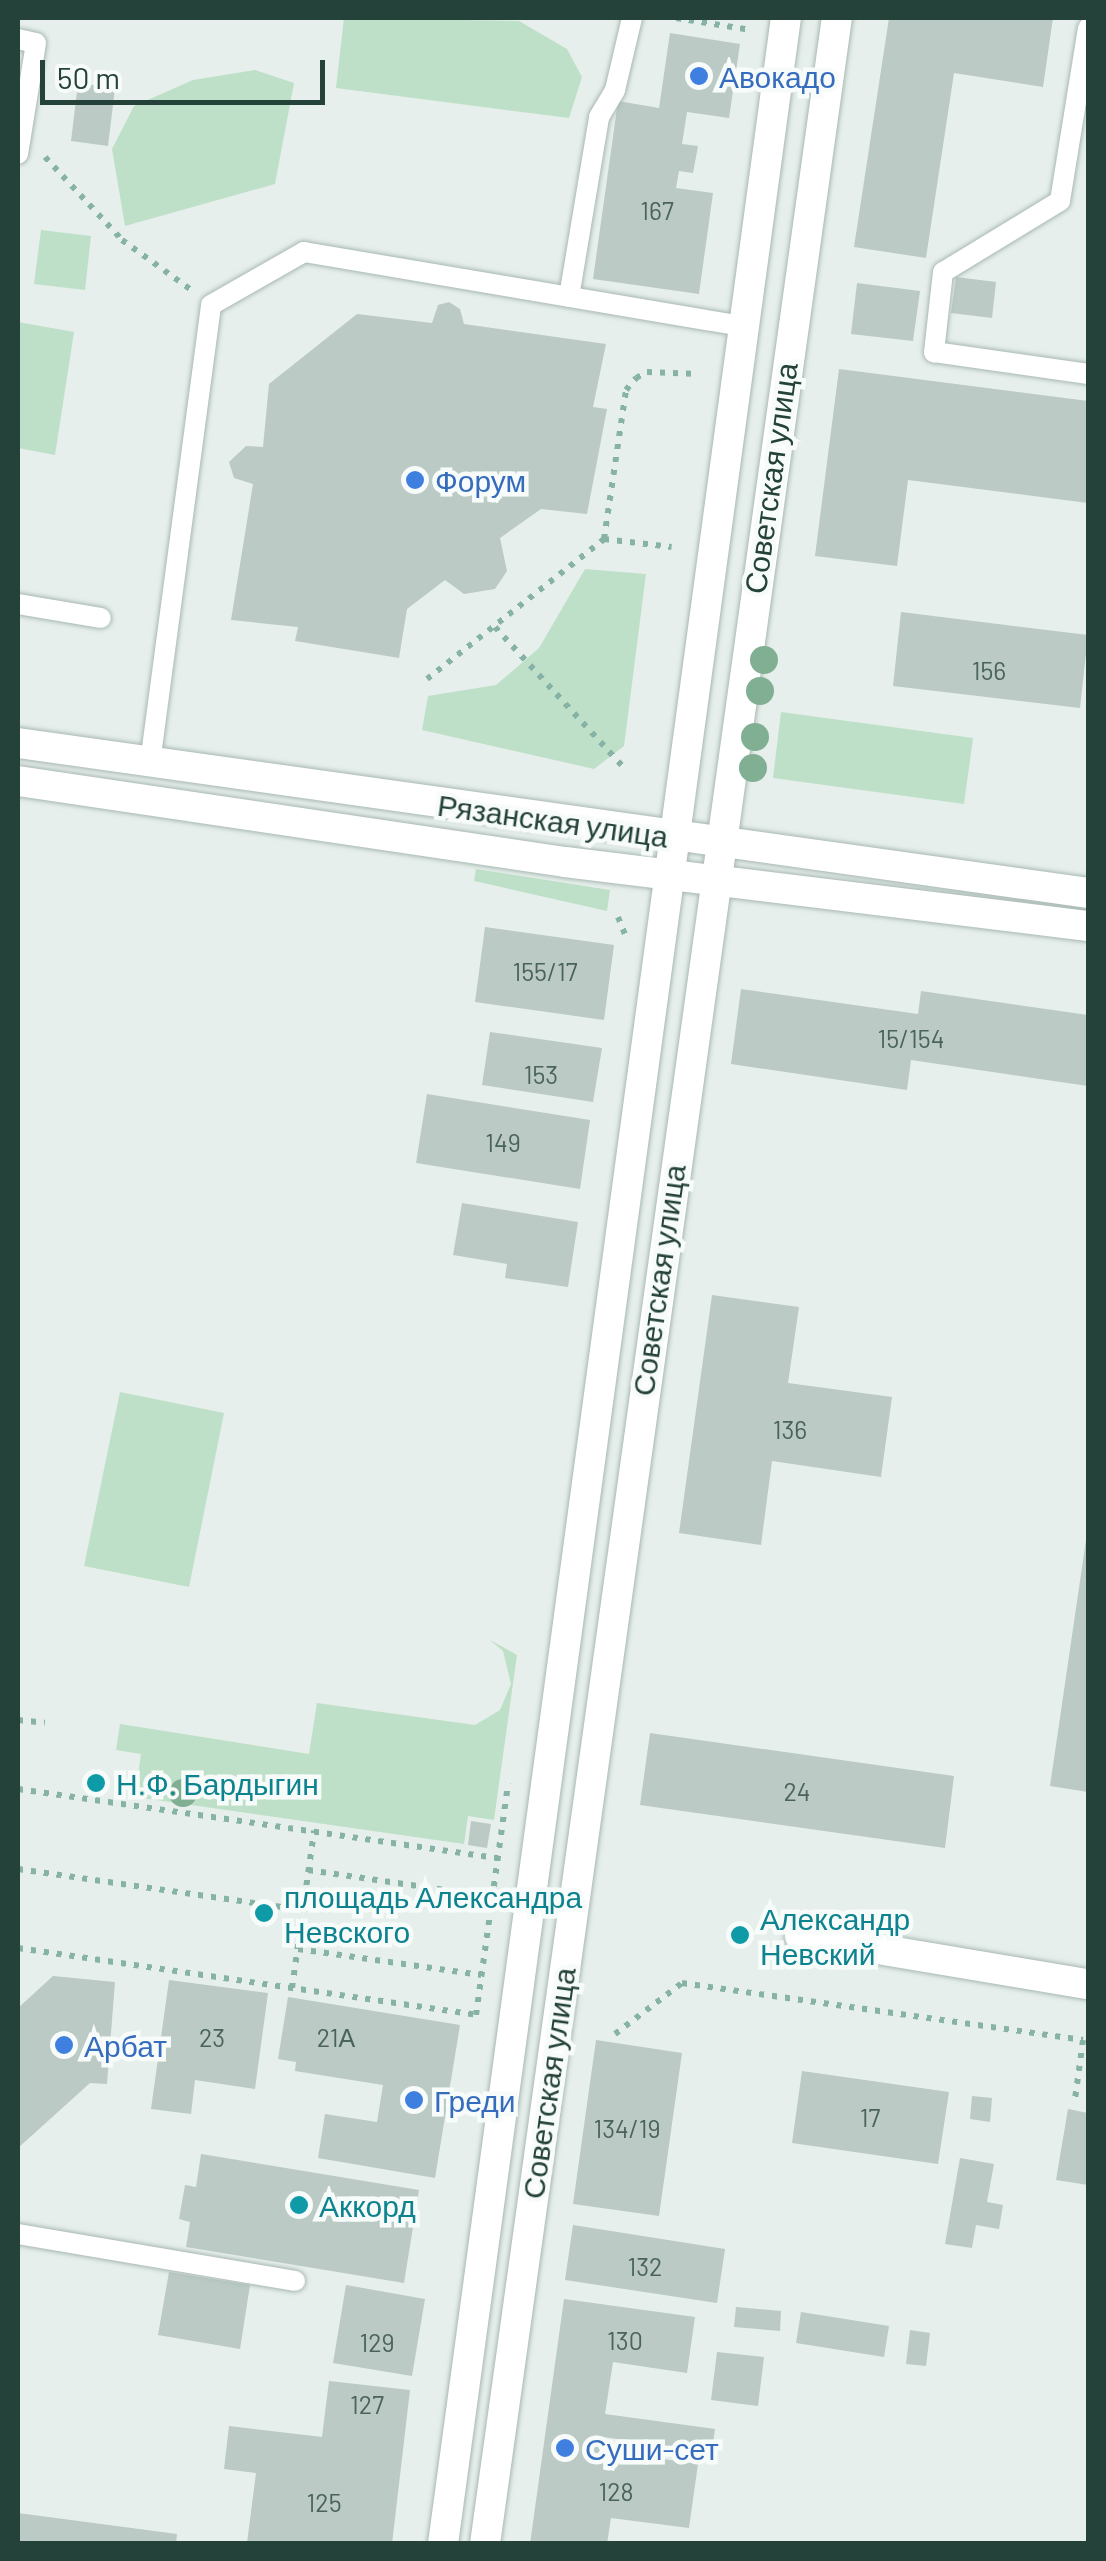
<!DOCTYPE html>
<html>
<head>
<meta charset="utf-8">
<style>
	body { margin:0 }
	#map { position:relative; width:1106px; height:2561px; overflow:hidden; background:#e6efeb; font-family:Barlow,sans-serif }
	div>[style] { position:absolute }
	.green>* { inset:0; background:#bfe0c8 }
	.building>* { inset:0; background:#bbcac4 }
	.path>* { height:6px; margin-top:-3px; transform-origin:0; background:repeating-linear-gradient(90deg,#86b3a5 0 5px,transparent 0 13px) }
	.roads { filter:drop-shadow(0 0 2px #a8b8b2) drop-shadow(0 0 2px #a8b8b2) }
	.service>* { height:20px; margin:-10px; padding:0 10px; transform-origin:10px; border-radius:10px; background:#fff }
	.minor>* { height:30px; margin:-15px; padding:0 15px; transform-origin:15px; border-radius:15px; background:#fff }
	.secondary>* { height:30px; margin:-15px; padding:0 15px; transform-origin:15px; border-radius:15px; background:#fff }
	.trees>* { width:28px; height:28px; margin:-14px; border-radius:50%; background:#80af93 }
	.dots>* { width:28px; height:28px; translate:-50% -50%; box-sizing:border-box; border:5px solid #f7fbf9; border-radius:50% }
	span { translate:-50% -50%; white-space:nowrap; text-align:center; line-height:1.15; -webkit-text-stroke:9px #f7fbf9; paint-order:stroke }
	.number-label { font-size:25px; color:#4a645c }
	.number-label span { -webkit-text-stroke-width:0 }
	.shop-label { font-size:30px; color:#366cbe }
	.left { translate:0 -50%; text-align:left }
	.street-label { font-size:30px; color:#24423a }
	.culture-label { font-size:30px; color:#0d838f }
	.frame { position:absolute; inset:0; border:20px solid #24423a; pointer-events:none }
	.scale { position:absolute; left:40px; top:60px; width:285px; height:45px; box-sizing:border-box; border:5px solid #24423a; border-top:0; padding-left:12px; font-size:30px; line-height:35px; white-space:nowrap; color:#24423a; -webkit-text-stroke:8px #f7fbf9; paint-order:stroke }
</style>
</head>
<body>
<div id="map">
	<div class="green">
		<div style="clip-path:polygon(344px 18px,519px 21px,567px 49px,582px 77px,569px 118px,336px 88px)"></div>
		<div style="clip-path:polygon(255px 70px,294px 83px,275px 184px,125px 226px,112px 149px,134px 106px,193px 80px)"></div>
		<div style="clip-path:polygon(41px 230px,91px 236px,85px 290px,34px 284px)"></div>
		<div style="clip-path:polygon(18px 322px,74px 332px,55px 455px,18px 448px)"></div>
		<div style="clip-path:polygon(585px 569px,646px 574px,624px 746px,594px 769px,422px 730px,428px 696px,496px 685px,539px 648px)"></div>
		<div style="clip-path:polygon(781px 712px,973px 738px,964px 804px,773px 778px)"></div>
		<div style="clip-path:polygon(476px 869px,610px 890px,607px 911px,474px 881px)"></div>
		<div style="clip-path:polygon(120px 1392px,224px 1413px,189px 1587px,84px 1566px)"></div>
		<div style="clip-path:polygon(490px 1640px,517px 1655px,494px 1820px,468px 1816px,464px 1844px,135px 1797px,141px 1754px,116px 1750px,120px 1724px,309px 1754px,317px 1703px,475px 1725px,500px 1710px,511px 1684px,503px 1651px)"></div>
	</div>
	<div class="building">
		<div style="clip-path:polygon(889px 18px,1053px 18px,1043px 87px,954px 73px,926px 258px,854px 247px)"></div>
		<div style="clip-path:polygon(670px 33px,740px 44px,729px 118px,687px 112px,682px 144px,698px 146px,693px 173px,679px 171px,676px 188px,713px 193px,699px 294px,593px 279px,618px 101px,659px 108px)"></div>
		<div style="clip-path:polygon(78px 83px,115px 88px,108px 146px,71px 141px)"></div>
		<div style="clip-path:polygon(956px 277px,996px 282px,992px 318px,951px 313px)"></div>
		<div style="clip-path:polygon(857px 283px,920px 291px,913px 341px,851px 334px)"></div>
		<div style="clip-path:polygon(449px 302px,460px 309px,464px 324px,606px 344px,593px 407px,607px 409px,587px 514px,541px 509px,500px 538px,507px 571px,495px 589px,464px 594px,445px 580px,407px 609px,399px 658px,295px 641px,298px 627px,231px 620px,253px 484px,234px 478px,229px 462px,246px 446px,263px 447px,269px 384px,357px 314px,432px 323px,438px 305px)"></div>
		<div style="clip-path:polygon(839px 369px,1088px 401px,1088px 503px,908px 480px,897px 566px,815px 556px)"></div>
		<div style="clip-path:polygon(901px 612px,1088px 635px,1080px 708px,893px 686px)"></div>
		<div style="clip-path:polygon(485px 927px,614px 945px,604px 1020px,475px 1002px)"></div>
		<div style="clip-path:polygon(741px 989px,918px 1014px,921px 991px,1088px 1015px,1088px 1086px,911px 1060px,907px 1090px,731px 1064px)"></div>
		<div style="clip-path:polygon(490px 1032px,602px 1048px,593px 1102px,482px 1085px)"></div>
		<div style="clip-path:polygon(427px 1094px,590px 1120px,580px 1189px,416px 1163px)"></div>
		<div style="clip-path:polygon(462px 1203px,578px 1222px,568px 1287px,505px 1278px,507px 1264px,453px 1255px)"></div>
		<div style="clip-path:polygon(712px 1295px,799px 1307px,788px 1383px,892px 1397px,881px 1477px,772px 1461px,761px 1545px,679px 1533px)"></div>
		<div style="clip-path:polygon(1086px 1540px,1088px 1540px,1088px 1792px,1050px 1786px)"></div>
		<div style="clip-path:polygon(650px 1733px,954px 1776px,945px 1848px,640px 1805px)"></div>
		<div style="clip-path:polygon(471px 1821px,491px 1824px,487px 1848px,468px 1845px)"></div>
		<div style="clip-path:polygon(53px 1976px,115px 1982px,107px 2084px,90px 2083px,18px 2148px,18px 2008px)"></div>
		<div style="clip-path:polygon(169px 1980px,268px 1993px,255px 2089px,195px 2080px,191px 2114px,151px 2109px)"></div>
		<div style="clip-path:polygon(288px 1997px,460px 2025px,435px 2178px,318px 2158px,325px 2114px,377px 2122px,383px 2085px,295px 2071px,296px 2062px,278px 2059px)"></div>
		<div style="clip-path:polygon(596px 2040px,682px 2053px,659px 2216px,573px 2204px)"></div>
		<div style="clip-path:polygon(802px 2071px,949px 2092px,938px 2164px,792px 2143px)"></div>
		<div style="clip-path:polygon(972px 2096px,992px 2098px,990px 2122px,970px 2119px)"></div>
		<div style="clip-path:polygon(1068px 2109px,1088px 2113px,1088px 2185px,1056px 2180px)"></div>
		<div style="clip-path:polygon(201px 2154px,419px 2190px,404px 2283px,186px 2247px,190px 2222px,179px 2219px,185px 2185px,196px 2187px)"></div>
		<div style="clip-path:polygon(960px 2158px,994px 2164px,987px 2202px,1003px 2205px,999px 2229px,976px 2225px,972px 2248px,945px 2244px)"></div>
		<div style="clip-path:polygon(573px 2225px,725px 2249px,717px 2303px,565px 2280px)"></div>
		<div style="clip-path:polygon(169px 2272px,250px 2285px,240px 2349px,158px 2335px)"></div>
		<div style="clip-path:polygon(346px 2285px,425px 2299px,412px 2376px,333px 2363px)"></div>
		<div style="clip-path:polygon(564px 2299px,695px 2317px,687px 2373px,613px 2362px,605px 2414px,715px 2429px,712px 2452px,603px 2437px,601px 2450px,698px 2464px,689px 2528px,611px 2518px,607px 2544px,530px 2544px)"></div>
		<div style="clip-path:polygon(736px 2307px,781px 2311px,780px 2331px,734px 2327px)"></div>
		<div style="clip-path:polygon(801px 2312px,889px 2326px,884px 2357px,796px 2343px)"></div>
		<div style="clip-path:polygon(910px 2330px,930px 2333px,926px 2366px,906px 2364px)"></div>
		<div style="clip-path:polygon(717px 2352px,764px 2357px,758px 2406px,711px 2400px)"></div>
		<div style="clip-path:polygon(329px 2381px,410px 2390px,392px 2544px,247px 2543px,256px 2473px,224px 2469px,229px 2426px,322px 2437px)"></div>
		<div style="clip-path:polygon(18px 2513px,177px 2534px,176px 2544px,18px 2544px)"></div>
	</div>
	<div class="path">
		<div style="left:676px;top:18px;width:76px;rotate:9.1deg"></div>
		<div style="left:45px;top:157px;width:113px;rotate:47.1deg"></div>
		<div style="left:122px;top:240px;width:84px;rotate:35.8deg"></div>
		<div style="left:604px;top:539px;width:68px;rotate:6.7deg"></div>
		<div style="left:495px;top:627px;width:193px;rotate:47.5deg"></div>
		<div style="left:427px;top:679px;width:226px;rotate:-38.3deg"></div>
		<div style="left:604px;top:539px;width:151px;rotate:-81.6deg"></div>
		<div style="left:626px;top:390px;width:16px;rotate:-50deg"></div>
		<div style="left:636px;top:378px;width:13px;rotate:-29deg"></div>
		<div style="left:647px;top:372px;width:52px;rotate:2.2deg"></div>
		<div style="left:618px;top:917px;width:24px;rotate:68deg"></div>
		<div style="left:18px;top:1720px;width:27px;rotate:6deg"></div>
		<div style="left:18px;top:1789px;width:485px;rotate:8.2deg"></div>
		<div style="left:18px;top:1869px;width:288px;rotate:8.2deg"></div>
		<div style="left:308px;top:1870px;width:187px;rotate:8.3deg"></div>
		<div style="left:18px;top:1948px;width:463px;rotate:8.3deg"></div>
		<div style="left:476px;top:2015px;width:234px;rotate:-82.1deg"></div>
		<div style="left:298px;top:1949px;width:185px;rotate:8.1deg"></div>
		<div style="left:292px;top:1988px;width:159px;rotate:-82deg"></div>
		<div style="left:615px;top:2034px;width:84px;rotate:-37.3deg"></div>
		<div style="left:682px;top:1983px;width:405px;rotate:8.1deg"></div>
		<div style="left:1083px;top:2040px;width:60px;rotate:97.7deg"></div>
	</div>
	<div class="roads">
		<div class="service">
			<div style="left:1088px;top:28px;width:175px;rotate:99.2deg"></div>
			<div style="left:1060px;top:201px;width:137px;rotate:148.7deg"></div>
			<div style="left:943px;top:272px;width:81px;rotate:96.4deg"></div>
			<div style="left:934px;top:352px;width:156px;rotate:8.1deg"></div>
			<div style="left:18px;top:39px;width:18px;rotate:13deg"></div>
			<div style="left:36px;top:43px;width:112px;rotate:99.2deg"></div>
			<div style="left:569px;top:297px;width:182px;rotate:-80.5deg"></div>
			<div style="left:599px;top:117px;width:31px;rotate:-59deg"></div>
			<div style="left:615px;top:90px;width:74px;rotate:-76.7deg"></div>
			<div style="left:18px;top:604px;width:84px;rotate:9.6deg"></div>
			<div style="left:150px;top:763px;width:462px;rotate:-82.4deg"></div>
			<div style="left:211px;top:305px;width:107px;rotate:-29.7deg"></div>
			<div style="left:304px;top:252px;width:445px;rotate:9.6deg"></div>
			<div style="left:18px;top:2234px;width:281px;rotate:9.6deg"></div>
		</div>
		<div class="minor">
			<div style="left:800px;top:1936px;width:292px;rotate:9.5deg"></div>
		</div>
		<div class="secondary">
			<div style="left:18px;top:743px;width:1080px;rotate:7.98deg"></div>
			<div style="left:18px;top:781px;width:553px;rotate:8.42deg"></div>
			<div style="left:565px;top:862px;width:527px;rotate:6.98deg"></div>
			<div style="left:443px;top:2544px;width:2549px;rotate:-82.27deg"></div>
			<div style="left:485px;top:2544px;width:2550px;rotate:-82.07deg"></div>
		</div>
	</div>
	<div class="trees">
		<div style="left:764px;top:660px"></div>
		<div style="left:760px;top:691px"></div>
		<div style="left:755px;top:737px"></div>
		<div style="left:753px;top:768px"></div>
		<div style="left:183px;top:1793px"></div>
	</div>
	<div class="dots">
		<div style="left:699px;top:76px;background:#3f7fe0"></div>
		<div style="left:415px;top:480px;background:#3f7fe0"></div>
		<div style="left:96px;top:1783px;background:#0f9aa8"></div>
		<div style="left:264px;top:1913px;background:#0f9aa8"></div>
		<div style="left:740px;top:1935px;background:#0f9aa8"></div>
		<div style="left:64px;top:2045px;background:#3f7fe0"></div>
		<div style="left:414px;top:2100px;background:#3f7fe0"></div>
		<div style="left:299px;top:2205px;background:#0f9aa8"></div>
		<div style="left:565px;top:2448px;background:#3f7fe0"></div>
	</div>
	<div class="number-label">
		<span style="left:657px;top:210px">167</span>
		<span style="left:989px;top:670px">156</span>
		<span style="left:545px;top:971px">155/17</span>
		<span style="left:911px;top:1038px">15/154</span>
		<span style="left:541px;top:1074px">153</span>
		<span style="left:503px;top:1142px">149</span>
		<span style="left:790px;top:1429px">136</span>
		<span style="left:797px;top:1791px">24</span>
		<span style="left:212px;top:2037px">23</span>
		<span style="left:336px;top:2037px">21А</span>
		<span style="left:870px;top:2117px">17</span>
		<span style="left:627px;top:2128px">134/19</span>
		<span style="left:645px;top:2266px">132</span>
		<span style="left:625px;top:2340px">130</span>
		<span style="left:377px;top:2342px">129</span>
		<span style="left:367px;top:2404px">127</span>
		<span style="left:616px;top:2491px">128</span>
		<span style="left:324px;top:2502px">125</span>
	</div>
	<div class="shop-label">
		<span class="left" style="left:719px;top:76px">Авокадо</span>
		<span class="left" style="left:435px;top:480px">Форум</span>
		<span class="left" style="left:84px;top:2045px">Арбат</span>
		<span class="left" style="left:434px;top:2100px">Греди</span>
		<span class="left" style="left:585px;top:2448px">Суши-сет</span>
	</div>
	<div class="street-label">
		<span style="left:770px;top:478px;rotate:-82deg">Советская улица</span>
		<span style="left:553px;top:820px;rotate:8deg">Рязанская улица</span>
		<span style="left:658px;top:1280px;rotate:-82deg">Советская улица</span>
		<span style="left:548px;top:2083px;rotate:-82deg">Советская улица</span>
	</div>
	<div class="culture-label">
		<span class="left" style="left:116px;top:1783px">Н.Ф. Бардыгин</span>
		<span class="left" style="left:284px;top:1913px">площадь Александра<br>Невского</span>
		<span class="left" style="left:760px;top:1935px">Александр<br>Невский</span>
		<span class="left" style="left:319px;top:2205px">Аккорд</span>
	</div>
	<div class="frame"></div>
	<div class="scale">50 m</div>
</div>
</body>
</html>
